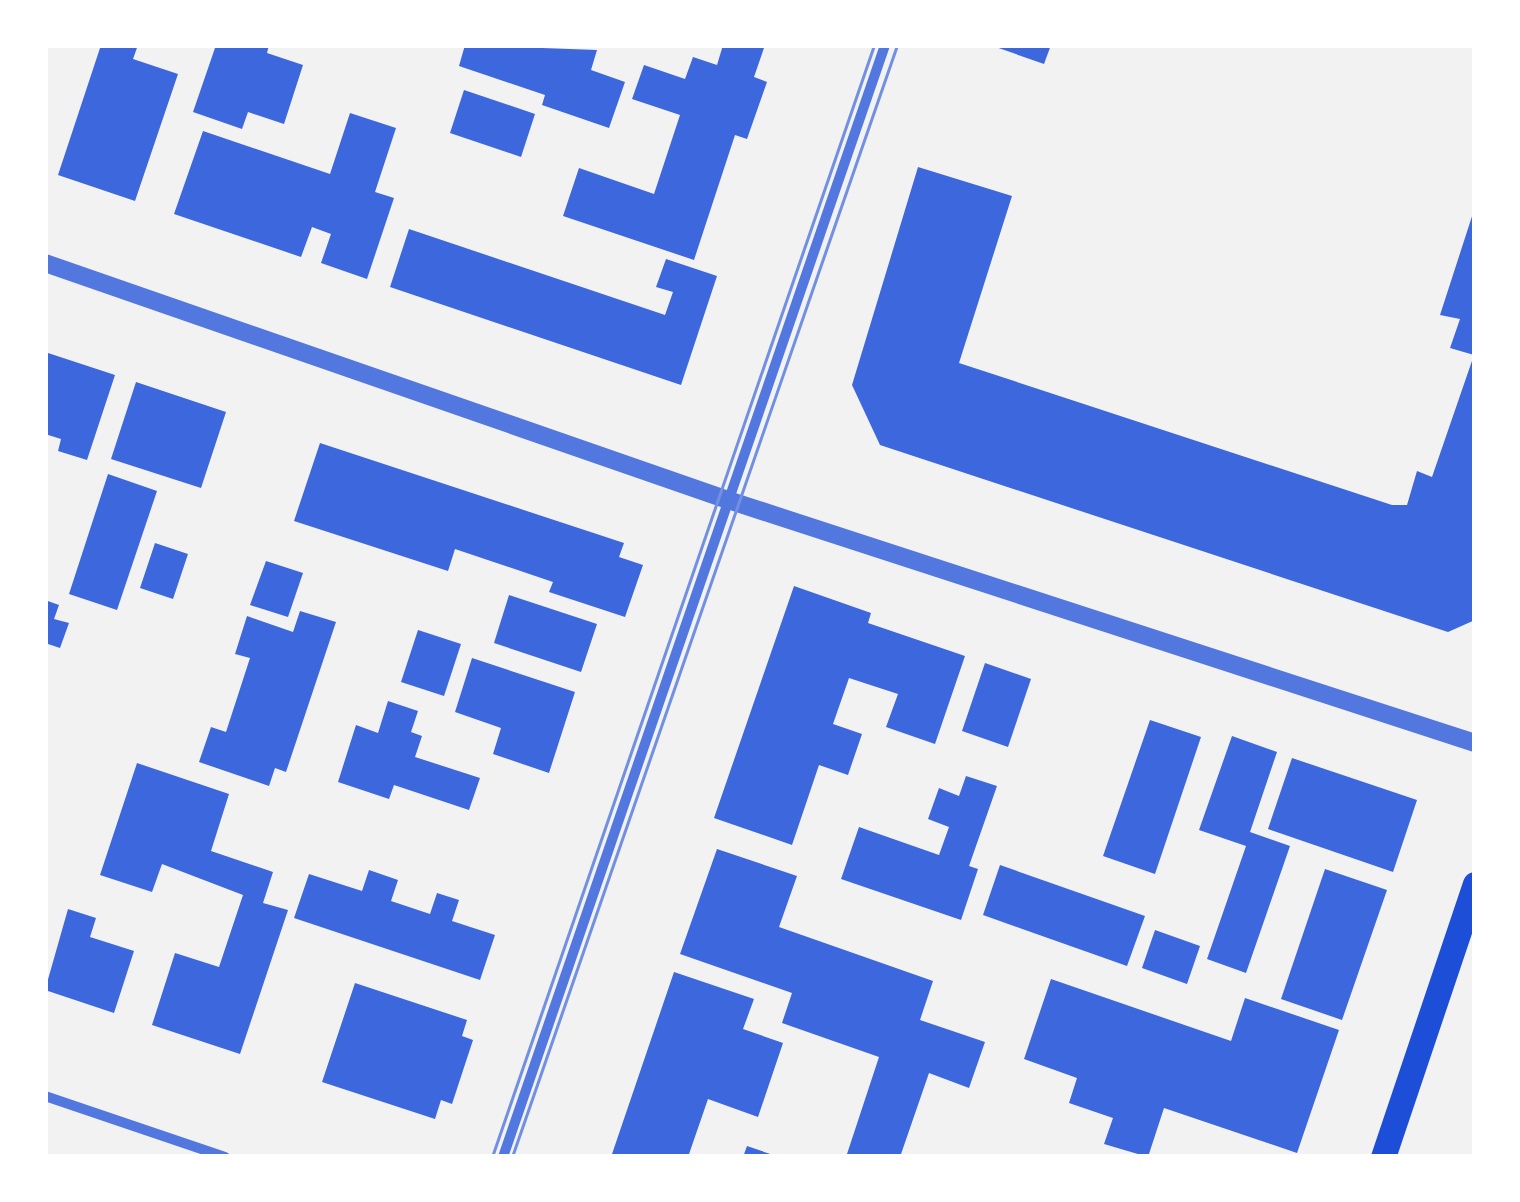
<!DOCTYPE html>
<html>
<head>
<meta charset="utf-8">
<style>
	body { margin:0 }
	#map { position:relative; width:1520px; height:1202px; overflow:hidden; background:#f2f2f2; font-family:"Crimson Pro",serif }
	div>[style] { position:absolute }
	.building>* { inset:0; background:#3d67dc }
	.minor>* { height:10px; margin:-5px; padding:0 5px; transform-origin:5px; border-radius:5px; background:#5277de }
	.tertiary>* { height:18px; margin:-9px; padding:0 9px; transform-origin:9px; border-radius:9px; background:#5277de }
	.primary>* { height:25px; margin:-12.5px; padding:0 12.5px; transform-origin:12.5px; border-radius:12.5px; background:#1d4ed8 }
	.tram>* { height:2.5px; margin:-1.25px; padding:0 1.25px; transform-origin:1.25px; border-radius:1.25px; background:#7290e2 }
	span { translate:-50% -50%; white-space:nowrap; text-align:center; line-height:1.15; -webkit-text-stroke:8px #fff; paint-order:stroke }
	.frame { position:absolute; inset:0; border:48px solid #fff; pointer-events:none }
</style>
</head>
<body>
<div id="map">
	<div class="building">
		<div style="clip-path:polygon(101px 45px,138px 45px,133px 59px,178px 74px,135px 201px,58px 175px)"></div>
		<div style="clip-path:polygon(216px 45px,269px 45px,267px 53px,303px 65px,284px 124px,248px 112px,242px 129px,193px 112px)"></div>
		<div style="clip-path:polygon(465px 45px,597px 50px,591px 70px,625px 82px,609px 128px,542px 105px,545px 95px,459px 66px)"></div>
		<div style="clip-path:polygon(723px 45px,765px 45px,754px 77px,767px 82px,747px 139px,735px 135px,694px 260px,563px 216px,579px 168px,654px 194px,680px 115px,632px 99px,644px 65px,685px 79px,693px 57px,717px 65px)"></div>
		<div style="clip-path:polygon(990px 45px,1051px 45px,1044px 64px)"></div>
		<div style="clip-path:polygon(464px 90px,535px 114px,521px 157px,450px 133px)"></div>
		<div style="clip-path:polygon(350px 113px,396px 128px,375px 192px,394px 198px,367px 279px,321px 263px,331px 234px,312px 227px,301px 257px,174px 214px,203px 131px,330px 174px)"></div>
		<div style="clip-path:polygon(918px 167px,1012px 196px,959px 363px,1392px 505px,1407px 505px,1417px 471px,1432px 477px,1474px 355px,1450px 348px,1460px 319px,1440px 315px,1475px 207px,1475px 620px,1448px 632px,880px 445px,852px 385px)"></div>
		<div style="clip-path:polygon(409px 229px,665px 315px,673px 292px,656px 287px,666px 259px,717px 276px,681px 385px,390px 287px)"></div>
		<div style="clip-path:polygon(45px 352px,115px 375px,87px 460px,58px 451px,61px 439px,45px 434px)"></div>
		<div style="clip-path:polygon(136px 382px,226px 412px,201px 488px,111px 459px)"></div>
		<div style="clip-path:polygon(320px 443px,624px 543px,619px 557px,643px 565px,625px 617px,549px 592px,553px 582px,455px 549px,448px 571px,294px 521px)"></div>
		<div style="clip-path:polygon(108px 474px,157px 491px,117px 610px,69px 594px)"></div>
		<div style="clip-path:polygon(155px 543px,188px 554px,173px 599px,140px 588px)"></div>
		<div style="clip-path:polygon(266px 561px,303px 573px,288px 617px,250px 605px)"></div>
		<div style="clip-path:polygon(794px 586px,871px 613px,868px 623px,965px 656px,935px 744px,886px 727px,898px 694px,849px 678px,833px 724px,862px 734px,848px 775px,819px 765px,792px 845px,714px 818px)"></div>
		<div style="clip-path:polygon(509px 595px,597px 624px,581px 672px,494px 643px)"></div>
		<div style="clip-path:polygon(45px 600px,59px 605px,54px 619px,69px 623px,60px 648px,45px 643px)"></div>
		<div style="clip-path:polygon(300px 611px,336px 622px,286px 772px,275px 768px,269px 786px,199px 762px,211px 727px,226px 732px,250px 658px,235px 654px,247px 616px,293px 632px)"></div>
		<div style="clip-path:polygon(418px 630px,461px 644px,444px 696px,401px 682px)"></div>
		<div style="clip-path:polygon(472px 658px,575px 692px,549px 773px,493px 754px,501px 728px,455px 712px)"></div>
		<div style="clip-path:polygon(985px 663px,1031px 679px,1008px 747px,962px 731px)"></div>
		<div style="clip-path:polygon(388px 701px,418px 711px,411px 732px,422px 736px,415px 757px,480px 778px,469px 810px,394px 785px,389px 799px,338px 782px,356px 725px,378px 733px)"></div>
		<div style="clip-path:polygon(1150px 720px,1201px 737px,1155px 874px,1103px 856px)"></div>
		<div style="clip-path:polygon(1232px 736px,1277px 752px,1250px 832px,1290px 846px,1246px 973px,1207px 959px,1246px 846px,1199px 830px)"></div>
		<div style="clip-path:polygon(1292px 758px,1417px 800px,1393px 872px,1268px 829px)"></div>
		<div style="clip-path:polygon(137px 763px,229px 794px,211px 851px,273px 872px,263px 903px,288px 910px,240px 1054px,152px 1025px,175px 953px,219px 967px,243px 895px,162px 864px,152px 892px,100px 875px)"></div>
		<div style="clip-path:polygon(966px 776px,997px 786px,969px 866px,978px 869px,961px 920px,841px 879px,859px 827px,939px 855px,949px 827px,928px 819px,939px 788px,959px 796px)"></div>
		<div style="clip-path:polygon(717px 849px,797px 876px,779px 927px,933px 981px,920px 1020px,985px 1042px,969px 1088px,929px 1073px,900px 1157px,846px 1157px,879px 1057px,782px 1023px,792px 993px,680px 954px)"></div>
		<div style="clip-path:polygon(1000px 865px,1145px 916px,1127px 966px,983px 915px)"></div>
		<div style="clip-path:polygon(1325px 869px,1387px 890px,1342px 1020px,1281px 999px)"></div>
		<div style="clip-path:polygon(369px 870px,398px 880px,391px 901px,430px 914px,437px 893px,459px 900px,452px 921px,495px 935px,480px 980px,294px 918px,309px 874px,362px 891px)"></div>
		<div style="clip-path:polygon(68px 909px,96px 918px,90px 937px,134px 951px,114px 1013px,45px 990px)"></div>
		<div style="clip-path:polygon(1155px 930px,1200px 946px,1187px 984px,1142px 968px)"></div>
		<div style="clip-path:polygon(674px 972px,754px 999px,743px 1029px,783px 1043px,758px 1117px,708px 1099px,688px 1157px,611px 1157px)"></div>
		<div style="clip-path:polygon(1051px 979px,1231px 1041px,1245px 998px,1339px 1030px,1297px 1153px,1164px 1108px,1148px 1157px,1104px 1144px,1113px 1118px,1069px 1103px,1077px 1078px,1024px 1059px)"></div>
		<div style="clip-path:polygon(355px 983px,467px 1020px,462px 1036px,473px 1040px,452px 1104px,441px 1100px,435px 1119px,322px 1082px)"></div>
		<div style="clip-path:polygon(747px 1146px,776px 1156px,776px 1157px,743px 1157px)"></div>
	</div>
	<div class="minor">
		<div style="left:45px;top:1096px;width:190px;rotate:18.7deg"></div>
		<div style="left:503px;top:1157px;width:1176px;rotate:-71.04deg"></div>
	</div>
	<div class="tertiary">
		<div style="left:45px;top:263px;width:726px;rotate:19.13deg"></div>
		<div style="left:731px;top:501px;width:782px;rotate:18.02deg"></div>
	</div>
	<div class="primary">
		<div style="left:1383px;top:1157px;width:288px;rotate:-71.4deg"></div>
	</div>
	<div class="tram">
		<div style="left:492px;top:1157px;width:1176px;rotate:-71.04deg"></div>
		<div style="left:512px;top:1157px;width:1177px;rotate:-70.9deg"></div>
	</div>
	<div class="frame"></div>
</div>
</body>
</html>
